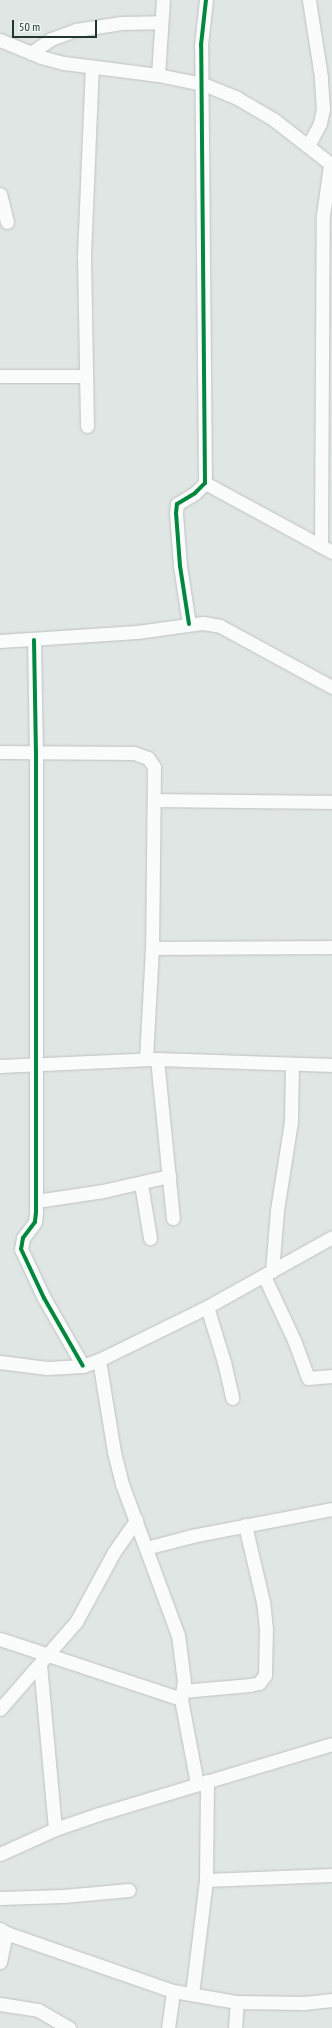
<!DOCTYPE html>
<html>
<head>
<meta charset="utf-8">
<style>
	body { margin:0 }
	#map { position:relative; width:332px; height:2028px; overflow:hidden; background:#e0e6e3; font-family:"PT Sans Narrow",sans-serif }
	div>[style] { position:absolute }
	.roads { filter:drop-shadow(0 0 1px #bdc3c0) drop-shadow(0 0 1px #bdc3c0) }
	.minor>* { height:13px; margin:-6.5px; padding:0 6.5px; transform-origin:6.5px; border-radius:6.5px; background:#fafbfb }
	.cycleway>* { height:4px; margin:-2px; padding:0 2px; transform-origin:2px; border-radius:2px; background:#00873e }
	span { translate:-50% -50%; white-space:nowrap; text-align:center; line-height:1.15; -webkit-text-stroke:3.5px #eef5f2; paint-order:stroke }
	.scale { position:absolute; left:12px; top:20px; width:85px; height:18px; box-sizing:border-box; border:2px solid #213630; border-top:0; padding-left:5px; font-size:12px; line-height:14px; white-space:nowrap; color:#213630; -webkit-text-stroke:3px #eef5f2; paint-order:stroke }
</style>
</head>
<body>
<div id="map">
	<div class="roads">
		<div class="minor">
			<div style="left:0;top:40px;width:44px;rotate:22.5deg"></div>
			<div style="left:41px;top:57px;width:24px;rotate:15deg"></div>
			<div style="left:64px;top:63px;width:95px;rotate:7.3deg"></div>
			<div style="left:158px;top:75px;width:46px;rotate:11.3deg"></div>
			<div style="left:203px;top:84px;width:37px;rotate:22deg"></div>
			<div style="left:237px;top:98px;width:42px;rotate:30.3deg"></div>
			<div style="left:273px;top:119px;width:75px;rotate:37.9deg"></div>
			<div style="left:31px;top:53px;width:24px;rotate:-35deg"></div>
			<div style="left:51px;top:39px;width:27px;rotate:-20deg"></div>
			<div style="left:76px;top:30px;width:46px;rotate:-8.8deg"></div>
			<div style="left:121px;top:23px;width:39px;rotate:-1deg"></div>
			<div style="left:158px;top:75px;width:75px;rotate:-86.2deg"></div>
			<div style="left:308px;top:146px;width:26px;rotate:-62deg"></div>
			<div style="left:320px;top:123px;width:14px;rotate:-78deg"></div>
			<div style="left:323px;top:109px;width:32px;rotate:-94deg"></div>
			<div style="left:321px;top:77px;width:78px;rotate:-98.9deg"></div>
			<div style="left:0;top:194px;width:29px;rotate:76deg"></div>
			<div style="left:0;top:376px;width:84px"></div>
			<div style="left:87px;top:426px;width:171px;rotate:-91deg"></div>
			<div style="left:84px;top:255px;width:188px;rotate:-87.6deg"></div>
			<div style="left:205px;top:483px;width:145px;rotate:28.5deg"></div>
			<div style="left:321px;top:546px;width:331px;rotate:-89.7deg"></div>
			<div style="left:323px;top:215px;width:50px;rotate:-82deg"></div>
			<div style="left:189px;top:624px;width:59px;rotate:-98.8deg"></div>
			<div style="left:180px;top:566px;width:53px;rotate:-94.3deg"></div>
			<div style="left:176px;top:513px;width:9px;rotate:-84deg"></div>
			<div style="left:177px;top:504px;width:21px;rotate:-31deg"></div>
			<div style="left:195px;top:493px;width:14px;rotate:-45deg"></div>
			<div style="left:205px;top:483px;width:438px;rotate:-90.5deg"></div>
			<div style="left:201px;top:45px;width:45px;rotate:-83.7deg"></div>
			<div style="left:34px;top:640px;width:111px;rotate:89deg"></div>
			<div style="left:36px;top:751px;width:461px;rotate:90deg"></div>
			<div style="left:36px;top:1212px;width:10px;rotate:96deg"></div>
			<div style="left:35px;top:1222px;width:20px;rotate:127deg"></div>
			<div style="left:23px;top:1238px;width:11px;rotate:100deg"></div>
			<div style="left:21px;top:1249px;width:54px;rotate:64.9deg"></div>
			<div style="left:44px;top:1298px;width:78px;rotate:60.2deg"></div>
			<div style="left:0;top:641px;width:137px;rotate:-3.8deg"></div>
			<div style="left:137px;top:632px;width:67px;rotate:-7.8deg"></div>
			<div style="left:203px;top:623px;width:17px;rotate:10deg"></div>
			<div style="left:220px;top:626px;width:128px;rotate:28.6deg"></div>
			<div style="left:0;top:752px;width:134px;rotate:0.4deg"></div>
			<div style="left:134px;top:753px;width:15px;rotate:20deg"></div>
			<div style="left:148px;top:758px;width:11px;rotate:56deg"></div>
			<div style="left:154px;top:767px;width:181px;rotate:90.6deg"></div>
			<div style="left:152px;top:948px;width:111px;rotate:93.1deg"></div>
			<div style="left:154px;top:800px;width:178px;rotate:0.6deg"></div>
			<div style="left:152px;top:948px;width:180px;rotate:-0.3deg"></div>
			<div style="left:157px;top:1059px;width:160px;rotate:84.3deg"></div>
			<div style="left:0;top:1066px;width:157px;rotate:-2.6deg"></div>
			<div style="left:157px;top:1059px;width:175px;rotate:2deg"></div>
			<div style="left:141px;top:1184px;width:55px;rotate:80.5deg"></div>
			<div style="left:36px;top:1201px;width:68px;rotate:-8.5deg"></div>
			<div style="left:103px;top:1191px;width:68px;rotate:-12.8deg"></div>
			<div style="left:272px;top:1271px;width:61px;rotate:-85.3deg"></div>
			<div style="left:277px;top:1210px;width:89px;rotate:-81deg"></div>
			<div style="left:291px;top:1122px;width:57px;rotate:-89deg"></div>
			<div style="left:264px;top:1276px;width:71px;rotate:64.9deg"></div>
			<div style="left:294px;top:1340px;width:40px;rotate:69.8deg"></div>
			<div style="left:308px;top:1378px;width:24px;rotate:-5deg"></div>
			<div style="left:207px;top:1307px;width:58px;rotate:72.8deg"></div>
			<div style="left:224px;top:1362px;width:37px;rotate:77deg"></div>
			<div style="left:99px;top:1360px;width:93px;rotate:80.7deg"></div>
			<div style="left:114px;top:1452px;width:33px;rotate:76deg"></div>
			<div style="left:122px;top:1484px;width:161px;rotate:69.7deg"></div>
			<div style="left:178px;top:1635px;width:47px;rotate:82.7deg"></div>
			<div style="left:184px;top:1682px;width:17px;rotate:100deg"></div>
			<div style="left:181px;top:1699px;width:86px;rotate:79.3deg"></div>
			<div style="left:0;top:1362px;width:47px;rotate:7.3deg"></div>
			<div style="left:47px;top:1368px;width:36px;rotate:-3deg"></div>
			<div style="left:83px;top:1366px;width:17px;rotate:-21deg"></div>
			<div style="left:99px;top:1360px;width:120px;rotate:-26.1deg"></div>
			<div style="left:207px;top:1307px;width:143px;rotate:-29.2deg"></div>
			<div style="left:146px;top:1548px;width:48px;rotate:-14.6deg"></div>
			<div style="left:192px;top:1536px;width:143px;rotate:-10.9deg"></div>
			<div style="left:0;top:1639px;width:191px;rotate:18.3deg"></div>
			<div style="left:40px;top:1664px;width:166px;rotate:84.8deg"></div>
			<div style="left:183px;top:1691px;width:67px;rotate:-5.1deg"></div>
			<div style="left:250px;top:1685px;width:9px;rotate:-13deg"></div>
			<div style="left:259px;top:1683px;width:10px;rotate:-53deg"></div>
			<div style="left:265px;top:1675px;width:46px;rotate:-88.8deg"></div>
			<div style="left:266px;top:1629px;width:27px;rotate:-96deg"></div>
			<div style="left:263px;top:1602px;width:79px;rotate:-103.2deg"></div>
			<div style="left:0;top:1709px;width:116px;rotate:-48.9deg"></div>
			<div style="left:76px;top:1622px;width:80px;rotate:-61.5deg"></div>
			<div style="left:114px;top:1552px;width:39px;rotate:-55deg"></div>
			<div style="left:0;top:1854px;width:60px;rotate:-24.4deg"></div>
			<div style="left:55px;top:1829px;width:46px;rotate:-18.8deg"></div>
			<div style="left:99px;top:1814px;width:243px;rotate:-16.7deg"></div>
			<div style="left:206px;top:1880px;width:126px;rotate:-2.3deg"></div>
			<div style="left:0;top:1898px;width:63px;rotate:-1.8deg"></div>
			<div style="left:63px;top:1896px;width:66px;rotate:-5.2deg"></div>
			<div style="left:0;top:1929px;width:7px;rotate:34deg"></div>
			<div style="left:6px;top:1933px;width:177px;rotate:19.2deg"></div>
			<div style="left:173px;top:1991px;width:65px;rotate:9.8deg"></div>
			<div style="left:237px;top:2002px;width:67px;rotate:0.9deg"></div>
			<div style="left:304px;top:2003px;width:28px;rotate:-6deg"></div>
			<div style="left:0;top:1962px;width:30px;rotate:-78deg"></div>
			<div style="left:192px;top:1994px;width:115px;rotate:-83deg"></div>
			<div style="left:206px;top:1880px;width:99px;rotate:-89.4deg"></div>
			<div style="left:0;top:2004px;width:38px;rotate:9deg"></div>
			<div style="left:38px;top:2010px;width:36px;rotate:30deg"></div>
			<div style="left:168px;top:2028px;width:37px;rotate:-82deg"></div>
			<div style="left:235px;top:2028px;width:26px;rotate:-86deg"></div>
		</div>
	</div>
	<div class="cycleway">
		<div style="left:189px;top:624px;width:59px;rotate:-98.8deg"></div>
		<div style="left:180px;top:566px;width:53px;rotate:-94.3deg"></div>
		<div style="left:176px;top:513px;width:9px;rotate:-84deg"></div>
		<div style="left:177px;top:504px;width:21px;rotate:-31deg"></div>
		<div style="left:195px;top:493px;width:14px;rotate:-45deg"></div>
		<div style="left:205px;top:483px;width:438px;rotate:-90.5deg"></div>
		<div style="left:201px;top:45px;width:45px;rotate:-83.7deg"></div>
		<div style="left:34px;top:640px;width:111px;rotate:89deg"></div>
		<div style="left:36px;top:751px;width:461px;rotate:90deg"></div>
		<div style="left:36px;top:1212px;width:10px;rotate:96deg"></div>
		<div style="left:35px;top:1222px;width:20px;rotate:127deg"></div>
		<div style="left:23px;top:1238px;width:11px;rotate:100deg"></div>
		<div style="left:21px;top:1249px;width:54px;rotate:64.9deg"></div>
		<div style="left:44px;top:1298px;width:78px;rotate:60.2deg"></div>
	</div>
	<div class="scale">50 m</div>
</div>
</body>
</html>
